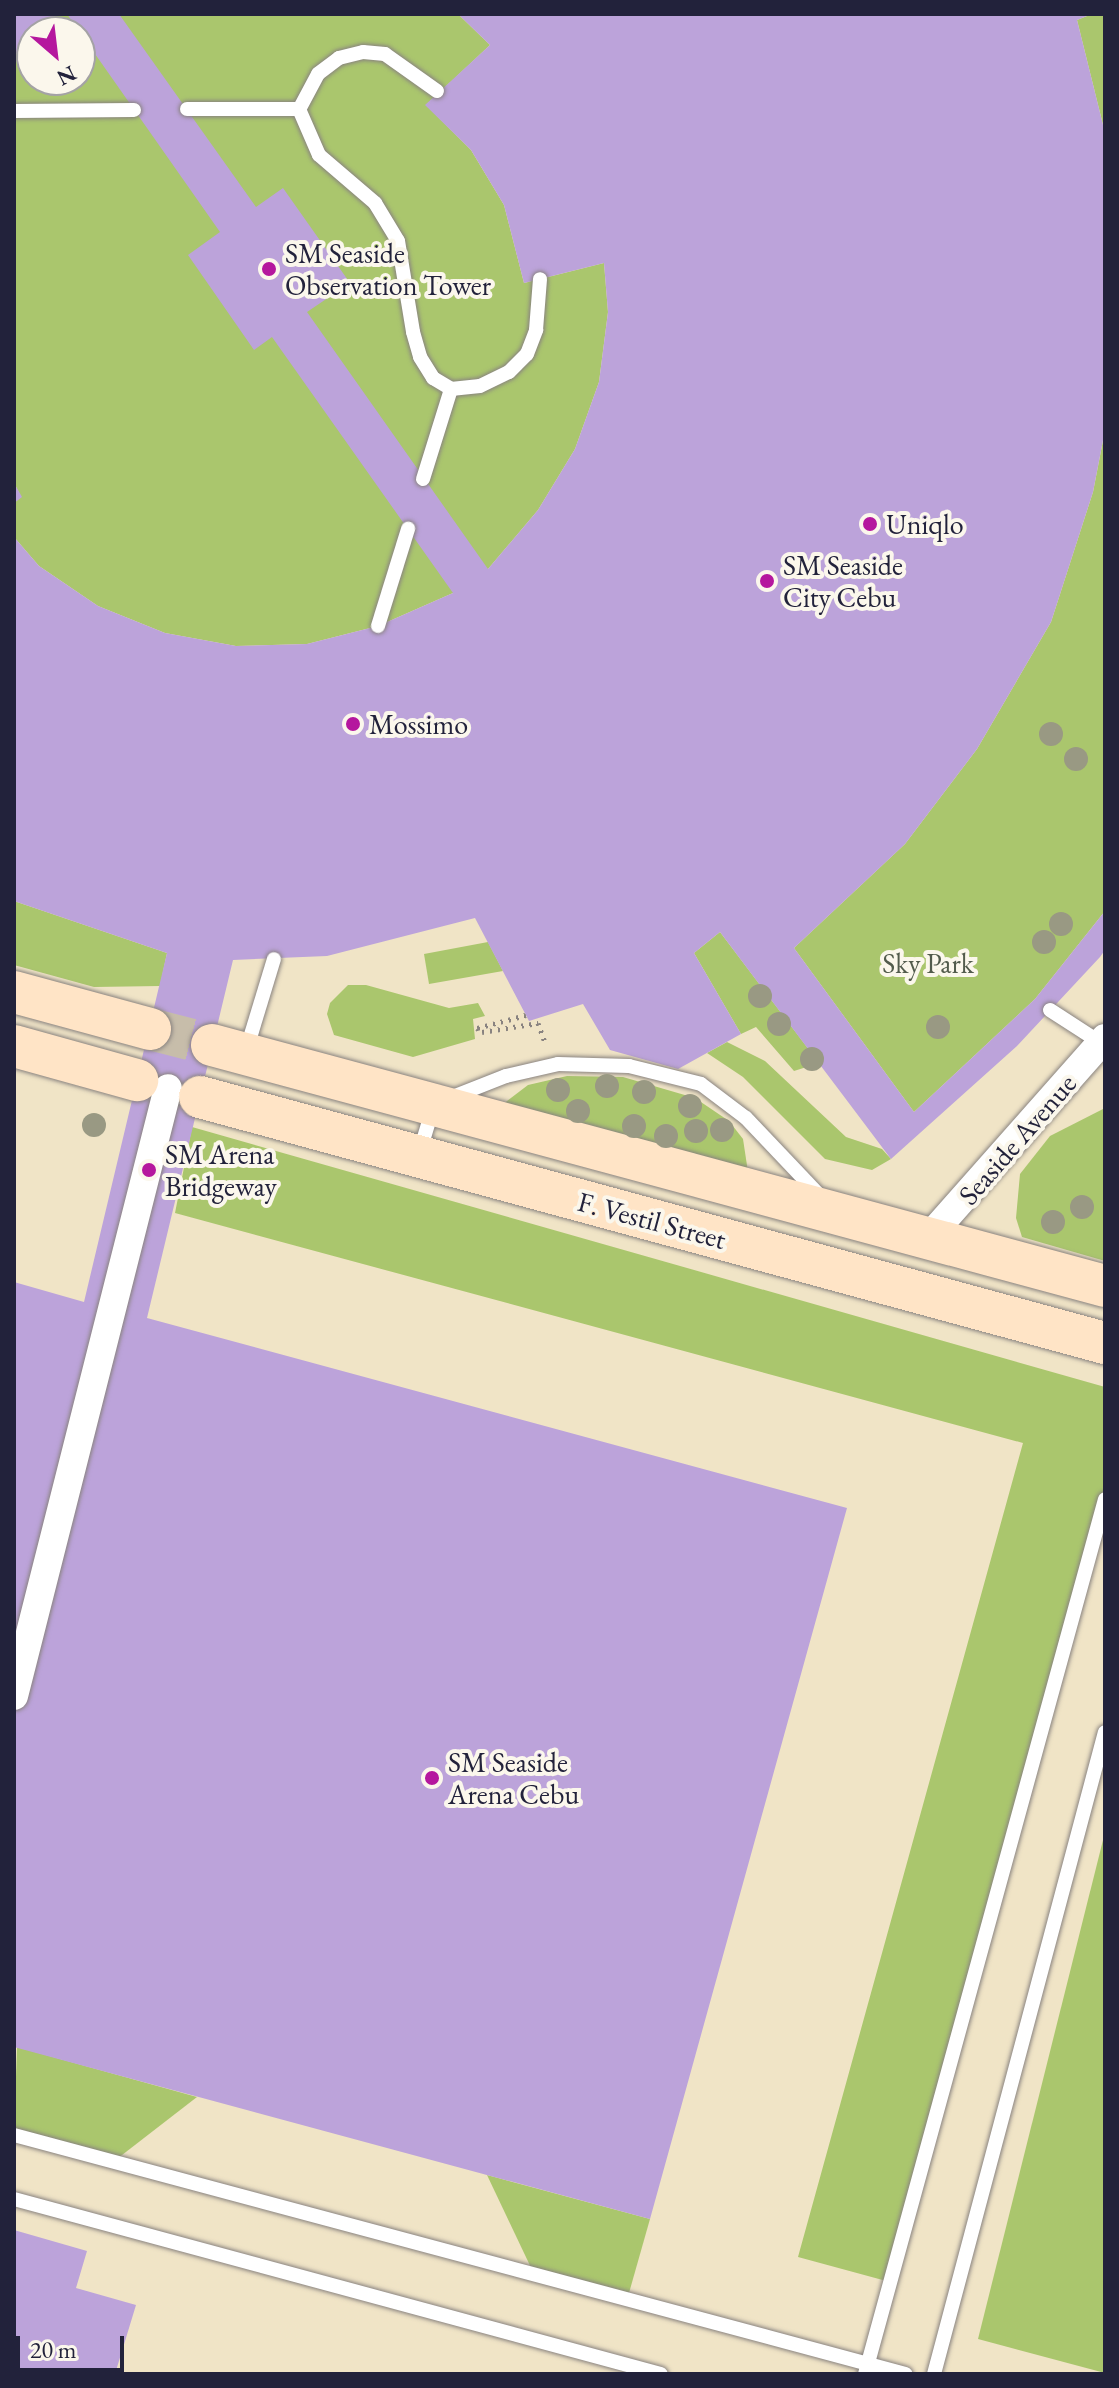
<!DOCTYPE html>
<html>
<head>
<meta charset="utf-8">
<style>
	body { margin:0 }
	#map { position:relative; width:1119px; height:2388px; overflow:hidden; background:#f0e4c6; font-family:"EB Garamond",serif }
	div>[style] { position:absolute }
	.green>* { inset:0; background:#aac66d }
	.building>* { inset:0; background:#bca3da }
	.secondary-tunnel>* { height:42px; margin-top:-21px; transform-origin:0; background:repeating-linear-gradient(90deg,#c7bdaa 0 42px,transparent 0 63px) }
	.path>* { height:5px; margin-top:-2.5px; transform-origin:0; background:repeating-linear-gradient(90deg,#898380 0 2px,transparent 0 8px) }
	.roads { filter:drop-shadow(0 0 2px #898380) drop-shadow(0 0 2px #898380) }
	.lane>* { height:14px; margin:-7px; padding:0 7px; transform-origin:7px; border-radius:7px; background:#fff }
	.street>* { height:28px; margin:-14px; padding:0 14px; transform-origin:14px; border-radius:14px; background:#fff }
	.secondary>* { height:42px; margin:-21px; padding:0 21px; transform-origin:21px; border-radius:21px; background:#ffe4c6 }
	.trees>* { width:24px; height:24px; margin:-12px; border-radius:50%; background:#999983 }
	.dots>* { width:22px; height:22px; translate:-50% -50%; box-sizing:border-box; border:4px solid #fbf7ec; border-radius:50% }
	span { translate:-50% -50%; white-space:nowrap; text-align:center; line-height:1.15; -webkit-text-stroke:8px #fbf7ec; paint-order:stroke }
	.poi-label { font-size:28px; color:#22223b }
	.left { translate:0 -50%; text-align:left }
	.park-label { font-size:28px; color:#525b4c }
	.street-label { font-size:28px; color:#22223b }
	.frame { position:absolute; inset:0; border:16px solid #22223b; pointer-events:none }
	.north { position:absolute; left:16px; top:16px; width:80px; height:80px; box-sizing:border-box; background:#fbf7ec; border:2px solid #a4a2a5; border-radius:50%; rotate:152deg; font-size:22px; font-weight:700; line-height:32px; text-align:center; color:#22223b }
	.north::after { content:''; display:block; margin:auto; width:28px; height:36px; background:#b5179e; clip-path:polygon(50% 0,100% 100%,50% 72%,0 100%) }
	.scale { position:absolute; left:16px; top:2336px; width:108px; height:36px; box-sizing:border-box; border:4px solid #22223b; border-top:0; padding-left:10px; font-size:24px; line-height:28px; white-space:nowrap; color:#22223b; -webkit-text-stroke:6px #fbf7ec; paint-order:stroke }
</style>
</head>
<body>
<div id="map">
	<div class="green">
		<div style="clip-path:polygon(58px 14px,458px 14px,490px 45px,426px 105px,471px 150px,504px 205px,524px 283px,604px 263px,608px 312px,599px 382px,575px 449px,538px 510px,488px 569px,453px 593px,378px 626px,307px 644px,236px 646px,165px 633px,98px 606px,39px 566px,14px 537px,14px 503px,21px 497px,14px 483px,14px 57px,32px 37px,32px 80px,80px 80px,80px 32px,36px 32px)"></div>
		<div style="clip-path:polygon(1092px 14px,1105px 14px,1105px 133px,1077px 20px)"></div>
		<div style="clip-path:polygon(1105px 430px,1105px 911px,1035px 999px,914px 1112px,794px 948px,905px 844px,977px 749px,1051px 622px,1093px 492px)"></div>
		<div style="clip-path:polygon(14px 901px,167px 953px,160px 986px,94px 987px,14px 965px)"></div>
		<div style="clip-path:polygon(720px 932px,819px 1063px,794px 1071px,756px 1027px,741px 1034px,694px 953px)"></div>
		<div style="clip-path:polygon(488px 942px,503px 971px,429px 984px,424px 954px)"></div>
		<div style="clip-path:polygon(348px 985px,366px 985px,449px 1008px,478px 1003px,485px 1016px,473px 1019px,475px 1039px,413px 1057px,334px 1035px,327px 1014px,330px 1003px)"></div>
		<div style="clip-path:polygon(727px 1042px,765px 1061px,846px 1137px,882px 1149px,891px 1159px,872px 1170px,825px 1159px,743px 1077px,707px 1053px)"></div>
		<div style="clip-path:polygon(567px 1076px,623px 1077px,695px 1098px,729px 1121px,743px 1139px,748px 1172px,503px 1104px,528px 1085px)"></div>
		<div style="clip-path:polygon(1105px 1108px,1105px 1261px,1022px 1237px,1016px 1218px,1020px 1174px,1050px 1136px)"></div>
		<div style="clip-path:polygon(192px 1127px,1105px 1387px,1105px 1500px,890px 2282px,798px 2257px,1023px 1443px,175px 1213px)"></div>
		<div style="clip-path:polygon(1105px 1832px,1105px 2373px,978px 2339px)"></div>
		<div style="clip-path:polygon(17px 2047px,197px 2097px,113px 2162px,14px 2135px)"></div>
		<div style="clip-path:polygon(487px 2175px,650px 2219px,627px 2300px,534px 2274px)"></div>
	</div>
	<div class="building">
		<div style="clip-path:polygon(14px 14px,58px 14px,32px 32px,14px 57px)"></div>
		<div style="clip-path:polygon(67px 14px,119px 14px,256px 207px,283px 188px,350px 283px,307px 312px,488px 569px,538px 510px,575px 449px,599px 382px,608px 312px,604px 263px,524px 283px,504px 205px,471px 150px,425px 105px,490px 45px,458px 14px,1092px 14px,1077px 20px,1105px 133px,1105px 430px,1093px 492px,1051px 622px,977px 749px,905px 844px,794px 948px,914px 1112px,1035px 999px,1105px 911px,1105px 950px,1100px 957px,1017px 1046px,891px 1159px,720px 932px,694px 953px,741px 1034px,678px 1069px,610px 1050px,583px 1004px,529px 1021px,475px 918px,327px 956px,233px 960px,147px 1318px,847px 1508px,650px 2219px,14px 2047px,14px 1282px,84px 1302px,167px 953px,14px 901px,14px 537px,39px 566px,98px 606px,165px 633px,236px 646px,307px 644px,378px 626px,453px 593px,272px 337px,254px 350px,188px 255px,220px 232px)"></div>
		<div style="clip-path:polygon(14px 483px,22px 497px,14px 503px)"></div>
		<div style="clip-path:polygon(14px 2230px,87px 2251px,76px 2288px,136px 2305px,115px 2374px,14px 2374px)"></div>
	</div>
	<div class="secondary-tunnel">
		<div style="left:150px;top:1029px;width:64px;rotate:14.5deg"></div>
	</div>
	<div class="path">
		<div style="left:526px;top:1015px;width:51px;rotate:165.1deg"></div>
		<div style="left:477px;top:1028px;width:6px;rotate:39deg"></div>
		<div style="left:482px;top:1032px;width:57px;rotate:-9.1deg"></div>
		<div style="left:538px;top:1023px;width:20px;rotate:70deg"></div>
	</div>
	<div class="roads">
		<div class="lane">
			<div style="left:437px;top:91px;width:64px;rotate:-144.6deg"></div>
			<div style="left:385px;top:54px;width:22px;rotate:-175deg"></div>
			<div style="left:363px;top:52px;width:25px;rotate:166deg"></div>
			<div style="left:339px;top:58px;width:26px;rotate:143deg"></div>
			<div style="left:318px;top:74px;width:40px;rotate:118deg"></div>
			<div style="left:299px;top:109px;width:50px;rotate:66.5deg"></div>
			<div style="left:319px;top:155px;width:74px;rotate:40.6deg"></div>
			<div style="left:375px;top:203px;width:44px;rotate:58.8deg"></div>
			<div style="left:398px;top:241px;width:92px;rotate:80.6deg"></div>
			<div style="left:413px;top:332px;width:26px;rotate:74deg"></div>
			<div style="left:420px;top:357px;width:25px;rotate:58deg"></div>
			<div style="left:433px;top:378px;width:21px;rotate:31deg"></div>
			<div style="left:451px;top:389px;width:29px;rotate:-6deg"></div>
			<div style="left:480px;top:386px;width:32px;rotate:-26deg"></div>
			<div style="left:509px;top:372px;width:25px;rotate:-45deg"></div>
			<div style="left:527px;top:354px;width:26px;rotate:-69deg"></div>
			<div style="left:536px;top:330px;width:51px;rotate:-85.5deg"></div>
			<div style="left:187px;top:109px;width:112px"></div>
			<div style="left:14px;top:111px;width:120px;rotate:-0.5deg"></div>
			<div style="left:423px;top:479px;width:94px;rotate:-72.7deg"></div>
			<div style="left:378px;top:626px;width:102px;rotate:-72.8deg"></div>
			<div style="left:1050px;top:1010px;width:61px;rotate:32.9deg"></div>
			<div style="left:246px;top:1051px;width:96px;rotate:-73.1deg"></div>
			<div style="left:450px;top:1098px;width:60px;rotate:-21.4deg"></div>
			<div style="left:506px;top:1076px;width:53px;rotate:-13deg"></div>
			<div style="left:558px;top:1064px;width:71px;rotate:1.6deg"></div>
			<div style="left:629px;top:1066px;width:74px;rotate:14deg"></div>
			<div style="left:701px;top:1084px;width:56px;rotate:37.1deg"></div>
			<div style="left:746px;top:1118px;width:108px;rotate:46.5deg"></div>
			<div style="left:419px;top:1154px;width:48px;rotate:-73.1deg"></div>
			<div style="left:14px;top:2135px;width:923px;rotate:15deg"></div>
			<div style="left:14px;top:2199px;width:670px;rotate:15.14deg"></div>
			<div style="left:865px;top:2374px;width:907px;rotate:-74.66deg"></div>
			<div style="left:934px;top:2374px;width:664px;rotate:-75.09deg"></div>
		</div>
		<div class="street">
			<div style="left:928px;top:1238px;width:267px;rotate:-48.5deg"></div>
			<div style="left:14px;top:1696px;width:627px;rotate:-75.79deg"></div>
		</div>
		<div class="secondary">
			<div style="left:14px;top:992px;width:141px;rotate:15.2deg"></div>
			<div style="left:212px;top:1045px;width:925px;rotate:15.1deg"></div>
			<div style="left:14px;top:1046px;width:128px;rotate:15.5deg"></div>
			<div style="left:200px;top:1097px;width:938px;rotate:15.21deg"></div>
		</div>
	</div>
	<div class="trees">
		<div style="left:1051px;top:734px"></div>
		<div style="left:1076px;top:759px"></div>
		<div style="left:1061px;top:924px"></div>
		<div style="left:1044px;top:942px"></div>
		<div style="left:760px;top:996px"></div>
		<div style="left:779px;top:1024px"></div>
		<div style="left:938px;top:1027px"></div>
		<div style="left:812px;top:1059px"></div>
		<div style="left:607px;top:1086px"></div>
		<div style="left:558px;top:1090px"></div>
		<div style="left:644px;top:1092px"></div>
		<div style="left:690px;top:1106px"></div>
		<div style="left:578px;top:1111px"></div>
		<div style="left:94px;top:1125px"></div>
		<div style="left:634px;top:1126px"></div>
		<div style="left:722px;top:1130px"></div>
		<div style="left:696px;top:1131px"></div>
		<div style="left:666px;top:1136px"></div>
		<div style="left:1082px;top:1207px"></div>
		<div style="left:1053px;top:1222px"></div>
	</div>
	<div class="dots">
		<div style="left:269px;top:269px;background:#b5179e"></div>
		<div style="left:870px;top:524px;background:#b5179e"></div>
		<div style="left:767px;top:581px;background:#b5179e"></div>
		<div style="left:353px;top:724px;background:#b5179e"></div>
		<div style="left:149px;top:1170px;background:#b5179e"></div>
		<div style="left:432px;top:1778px;background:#b5179e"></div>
	</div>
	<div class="poi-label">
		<span class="left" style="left:285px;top:269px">SM Seaside<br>Observation Tower</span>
		<span class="left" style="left:886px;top:524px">Uniqlo</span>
		<span class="left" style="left:783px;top:581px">SM Seaside<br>City Cebu</span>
		<span class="left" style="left:369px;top:724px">Mossimo</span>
		<span class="left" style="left:165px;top:1170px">SM Arena<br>Bridgeway</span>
		<span class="left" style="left:448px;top:1778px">SM Seaside<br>Arena Cebu</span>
	</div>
	<div class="park-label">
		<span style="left:928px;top:963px">Sky Park</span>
	</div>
	<div class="street-label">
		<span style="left:1017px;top:1139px;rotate:-49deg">Seaside Avenue</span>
		<span style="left:652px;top:1220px;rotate:15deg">F. Vestil Street</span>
	</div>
	<div class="frame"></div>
	<div class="north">N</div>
	<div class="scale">20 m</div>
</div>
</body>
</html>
